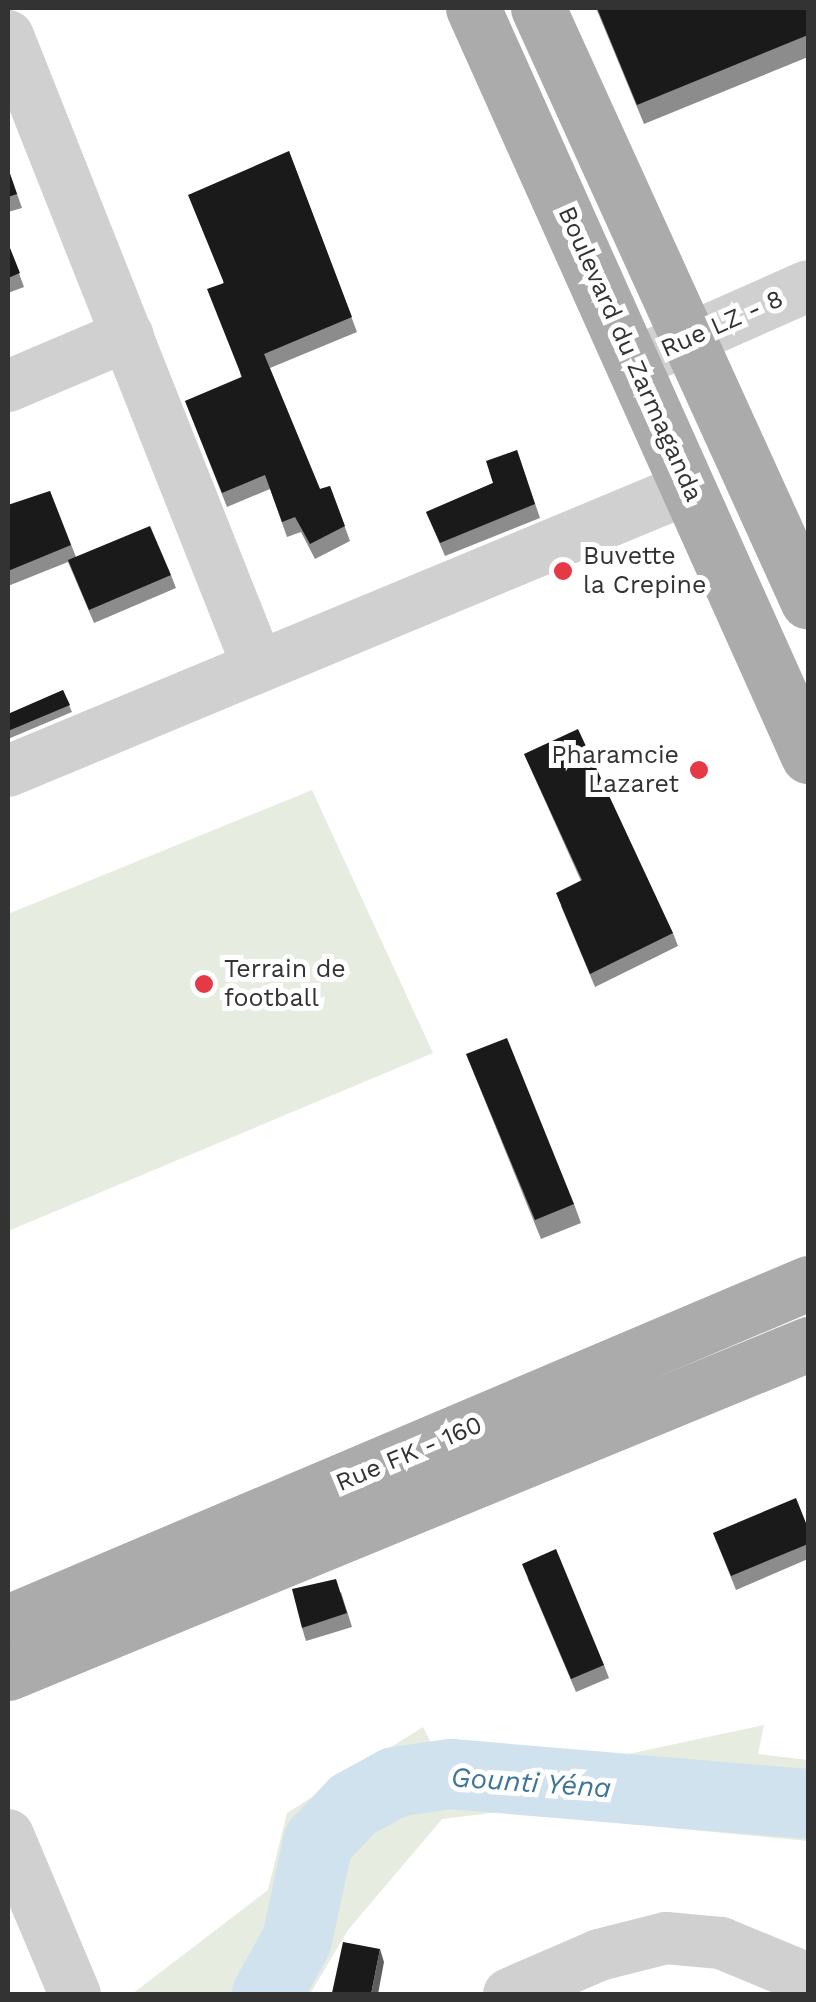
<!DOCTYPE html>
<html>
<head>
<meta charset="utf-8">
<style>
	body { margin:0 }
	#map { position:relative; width:816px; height:2002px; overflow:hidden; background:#fff; font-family:"Work Sans",sans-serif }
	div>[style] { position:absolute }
	.green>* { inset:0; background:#e6ecdf }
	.river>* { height:70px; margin:-35px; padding:0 35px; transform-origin:35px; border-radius:35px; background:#cfe2ee }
	.minor>* { height:52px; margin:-26px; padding:0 26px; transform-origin:26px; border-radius:26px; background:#d0d0d0 }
	.major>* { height:55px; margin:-27.5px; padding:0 27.5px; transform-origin:27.5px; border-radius:27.5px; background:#ababab }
	.wall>* { inset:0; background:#8c8c8c }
	.shaded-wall>* { inset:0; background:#5f5f5f }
	.building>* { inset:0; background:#1a1a1a }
	.dots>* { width:28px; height:28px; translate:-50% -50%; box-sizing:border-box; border:5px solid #fff; border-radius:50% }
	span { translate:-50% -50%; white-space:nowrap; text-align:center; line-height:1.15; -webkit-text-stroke:10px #fff; paint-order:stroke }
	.street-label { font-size:25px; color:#333 }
	.poi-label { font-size:25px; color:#333 }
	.left { translate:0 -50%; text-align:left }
	.right { translate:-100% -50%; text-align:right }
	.water-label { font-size:28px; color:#3f7597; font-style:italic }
	.frame { position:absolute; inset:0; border:10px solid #333; pointer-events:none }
</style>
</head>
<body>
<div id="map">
	<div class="green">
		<div style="clip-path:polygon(312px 790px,433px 1053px,8px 1231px,8px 914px)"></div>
		<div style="clip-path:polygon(764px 1725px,758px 1754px,808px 1760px,808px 1841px,499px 1812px,442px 1819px,348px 1930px,310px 1994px,132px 1994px,268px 1890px,287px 1813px,423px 1727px,456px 1791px)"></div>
	</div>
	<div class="river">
		<div style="left:267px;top:1994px;width:62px;rotate:-60.9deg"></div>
		<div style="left:297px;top:1940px;width:100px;rotate:-77.9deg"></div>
		<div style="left:318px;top:1842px;width:51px;rotate:-46.6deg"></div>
		<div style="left:353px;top:1805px;width:48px;rotate:-28.7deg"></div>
		<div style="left:395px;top:1782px;width:57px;rotate:-8.1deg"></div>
		<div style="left:451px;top:1774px;width:358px;rotate:4.8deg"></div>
	</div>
	<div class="minor">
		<div style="left:8px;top:36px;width:676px;rotate:68.37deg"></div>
		<div style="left:636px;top:362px;width:188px;rotate:-23.8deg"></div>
		<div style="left:8px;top:386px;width:130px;rotate:-23deg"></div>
		<div style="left:8px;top:771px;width:737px;rotate:-22.57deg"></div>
		<div style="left:8px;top:1835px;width:173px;rotate:67.2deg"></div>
		<div style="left:509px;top:1994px;width:98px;rotate:-23.4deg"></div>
		<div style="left:599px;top:1955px;width:69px;rotate:-14.2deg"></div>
		<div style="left:666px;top:1938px;width:55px;rotate:5.2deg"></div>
		<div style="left:721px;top:1943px;width:94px;rotate:22.5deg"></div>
	</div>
	<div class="major">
		<div style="left:473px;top:8px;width:820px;rotate:65.87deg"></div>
		<div style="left:538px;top:8px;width:652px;rotate:65.56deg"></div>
		<div style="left:8px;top:1622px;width:869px;rotate:-22.96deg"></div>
		<div style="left:8px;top:1673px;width:865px;rotate:-22.35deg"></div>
	</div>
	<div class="wall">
		<div style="clip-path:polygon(596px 8px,808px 8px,808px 57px,644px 124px)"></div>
		<div style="clip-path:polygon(289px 151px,357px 332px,270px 368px,320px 489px,330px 486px,350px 541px,315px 559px,301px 532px,287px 537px,270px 489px,227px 507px,185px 401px,241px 377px,223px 283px)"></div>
		<div style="clip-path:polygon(8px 168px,22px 208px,8px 212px)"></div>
		<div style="clip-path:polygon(8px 243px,24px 287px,8px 293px)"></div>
		<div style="clip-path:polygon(517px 450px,540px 518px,445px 556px,426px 512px,493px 483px)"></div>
		<div style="clip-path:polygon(50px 491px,76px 557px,171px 575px,176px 588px,94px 623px,68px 562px,8px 586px,8px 505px)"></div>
		<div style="clip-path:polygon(63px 690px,72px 712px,8px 739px,8px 714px)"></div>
		<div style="clip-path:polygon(524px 754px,673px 933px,678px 946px,595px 987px,561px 906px,581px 881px)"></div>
		<div style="clip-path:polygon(466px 1054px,574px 1204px,581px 1223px,541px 1239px)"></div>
		<div style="clip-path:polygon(808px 1528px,808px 1559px,736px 1590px,713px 1533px)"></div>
		<div style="clip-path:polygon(527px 1577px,604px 1665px,609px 1678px,576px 1692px)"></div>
		<div style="clip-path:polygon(341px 1592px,352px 1627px,306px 1641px,302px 1628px)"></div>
	</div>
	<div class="shaded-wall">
		<div style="clip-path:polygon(380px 1949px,384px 1962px,378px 1994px,371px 1994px)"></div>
	</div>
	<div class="building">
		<div style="clip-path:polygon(597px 8px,808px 8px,808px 35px,637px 105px)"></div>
		<div style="clip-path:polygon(289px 151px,352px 317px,264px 354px,320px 489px,330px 486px,345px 526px,310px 544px,295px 517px,282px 522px,265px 475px,222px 493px,185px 401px,242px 377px,207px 289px,224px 283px,188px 195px)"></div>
		<div style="clip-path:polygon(8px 168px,17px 194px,8px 197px)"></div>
		<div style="clip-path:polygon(8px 243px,20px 273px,8px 278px)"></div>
		<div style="clip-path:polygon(517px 450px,535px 504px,440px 543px,426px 512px,493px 483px,486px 461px)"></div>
		<div style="clip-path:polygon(50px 491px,71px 545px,8px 571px,8px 505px)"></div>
		<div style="clip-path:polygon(150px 526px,171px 575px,89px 610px,68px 560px)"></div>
		<div style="clip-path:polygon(63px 690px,70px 705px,8px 731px,8px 714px)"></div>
		<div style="clip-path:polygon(578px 729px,673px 933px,590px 974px,556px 893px,582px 880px,524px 754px)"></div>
		<div style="clip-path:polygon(507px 1038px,574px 1204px,535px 1220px,466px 1054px)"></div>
		<div style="clip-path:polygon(796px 1498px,808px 1528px,808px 1544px,731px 1576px,713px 1533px)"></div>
		<div style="clip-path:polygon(556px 1549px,604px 1665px,571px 1679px,522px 1564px)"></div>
		<div style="clip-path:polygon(336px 1579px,347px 1613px,302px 1628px,292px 1589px)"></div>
		<div style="clip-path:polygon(343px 1942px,380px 1949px,371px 1994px,338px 1994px,332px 1993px)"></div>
	</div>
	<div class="dots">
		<div style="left:563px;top:571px;background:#e63946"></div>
		<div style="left:699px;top:770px;background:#e63946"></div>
		<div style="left:204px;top:984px;background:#e63946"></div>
	</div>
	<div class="street-label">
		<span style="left:722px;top:324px;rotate:-24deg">Rue LZ - 8</span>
		<span style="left:630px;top:354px;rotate:66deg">Boulevard du Zarmaganda</span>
		<span style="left:409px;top:1454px;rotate:-23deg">Rue FK - 160</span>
	</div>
	<div class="poi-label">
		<span class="left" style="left:583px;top:571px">Buvette<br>la Crepine</span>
		<span class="right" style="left:679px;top:770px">Pharamcie<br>Lazaret</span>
		<span class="left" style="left:224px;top:984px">Terrain de<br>football</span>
	</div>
	<div class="water-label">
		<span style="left:531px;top:1783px;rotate:4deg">Gounti Yéna</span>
	</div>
	<div class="frame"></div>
</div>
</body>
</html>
